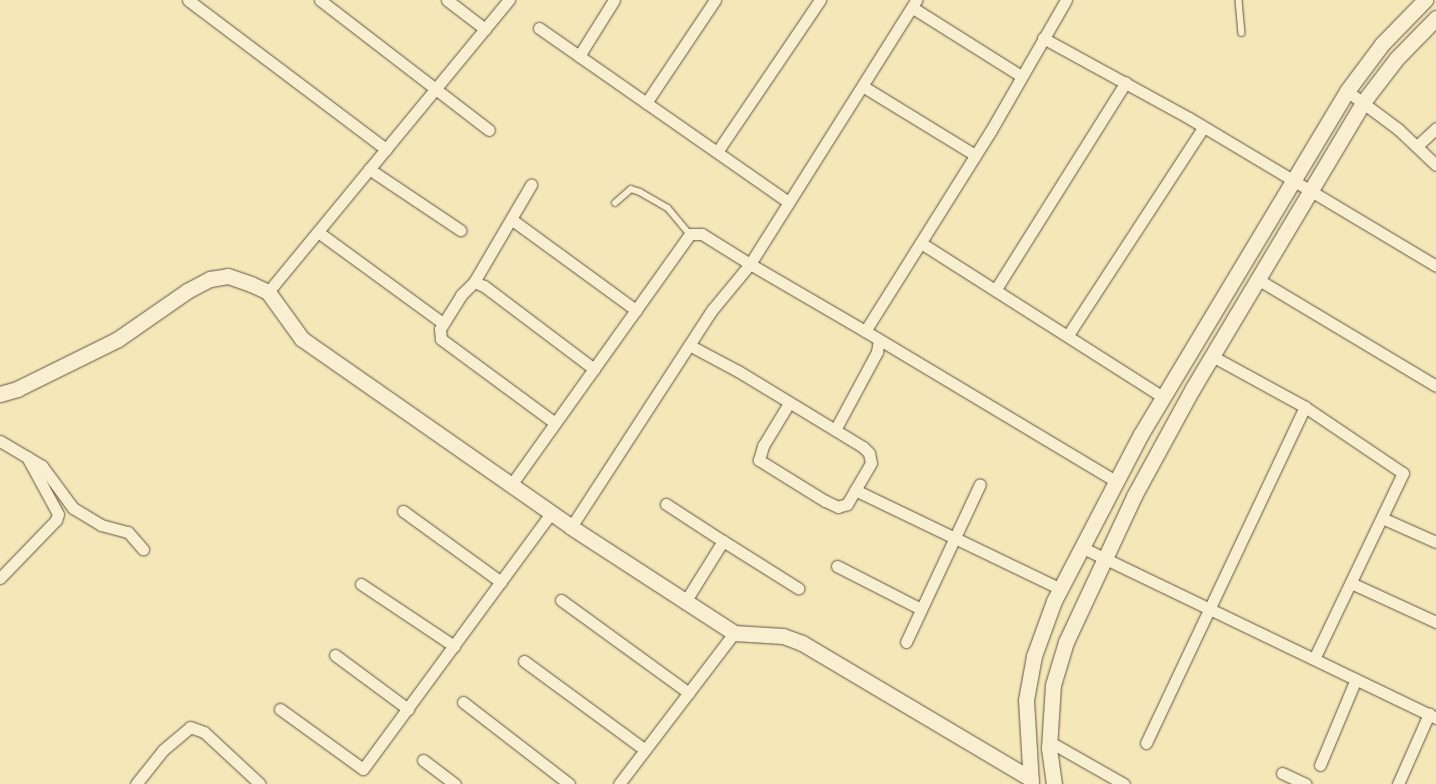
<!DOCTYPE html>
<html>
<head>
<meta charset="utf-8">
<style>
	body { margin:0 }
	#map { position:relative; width:1436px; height:784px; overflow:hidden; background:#f4e7b8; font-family:Cardo,serif }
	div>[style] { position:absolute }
	.roads { filter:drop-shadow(0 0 1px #615444) drop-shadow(0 0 1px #615444) }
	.lane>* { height:5.5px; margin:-2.75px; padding:0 2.75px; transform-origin:2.75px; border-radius:2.75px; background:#f8efd1 }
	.street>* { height:11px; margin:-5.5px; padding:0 5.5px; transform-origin:5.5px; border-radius:5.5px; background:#f8efd1 }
	.secondary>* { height:15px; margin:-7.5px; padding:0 7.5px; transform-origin:7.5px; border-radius:7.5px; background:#f8efd1 }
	span { translate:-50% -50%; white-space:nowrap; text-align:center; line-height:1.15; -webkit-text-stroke:4px #f8efd1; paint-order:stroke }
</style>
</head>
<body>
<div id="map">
	<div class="roads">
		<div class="lane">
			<div style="left:1239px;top:0;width:33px;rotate:85deg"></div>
			<div style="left:615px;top:203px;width:21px;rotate:-41deg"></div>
			<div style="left:631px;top:189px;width:9px;rotate:18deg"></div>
			<div style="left:640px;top:192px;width:32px;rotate:30deg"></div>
			<div style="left:668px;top:208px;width:34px;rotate:50deg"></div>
		</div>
		<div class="street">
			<div style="left:188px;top:0;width:248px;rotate:37deg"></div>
			<div style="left:320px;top:0;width:213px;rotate:37.6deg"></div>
			<div style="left:447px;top:0;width:48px;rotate:37.3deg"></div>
			<div style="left:1066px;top:0;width:152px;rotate:119.9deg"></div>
			<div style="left:990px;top:132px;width:235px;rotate:122.1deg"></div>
			<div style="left:865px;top:331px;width:292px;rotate:30.9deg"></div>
			<div style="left:913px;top:8px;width:128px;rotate:32.2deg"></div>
			<div style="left:539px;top:28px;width:304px;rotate:34.9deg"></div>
			<div style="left:1043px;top:38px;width:166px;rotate:28.7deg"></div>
			<div style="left:1189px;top:118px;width:288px;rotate:30.9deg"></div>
			<div style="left:579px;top:56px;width:66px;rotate:-58deg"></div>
			<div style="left:864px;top:87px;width:130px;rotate:31.5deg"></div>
			<div style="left:1347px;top:91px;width:64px;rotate:36.7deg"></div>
			<div style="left:1398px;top:129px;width:52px;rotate:43.5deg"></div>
			<div style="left:646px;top:103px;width:124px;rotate:-56.2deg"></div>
			<div style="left:1417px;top:146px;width:26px;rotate:-43deg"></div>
			<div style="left:717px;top:152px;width:184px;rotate:-55.9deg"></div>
			<div style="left:369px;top:169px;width:110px;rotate:33.8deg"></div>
			<div style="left:511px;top:219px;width:155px;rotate:36.1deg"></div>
			<div style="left:318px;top:232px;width:155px;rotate:36.1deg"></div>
			<div style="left:921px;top:243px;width:287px;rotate:32.5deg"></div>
			<div style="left:1259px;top:280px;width:206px;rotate:30.9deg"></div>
			<div style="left:474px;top:282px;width:113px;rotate:-59.6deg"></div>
			<div style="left:996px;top:289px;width:244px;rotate:-57.9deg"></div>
			<div style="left:268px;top:292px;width:379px;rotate:-50.5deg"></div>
			<div style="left:1068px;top:335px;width:247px;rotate:-56.9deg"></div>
			<div style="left:689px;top:345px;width:55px;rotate:28deg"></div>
			<div style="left:738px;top:371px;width:146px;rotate:31.3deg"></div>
			<div style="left:863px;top:447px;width:8px;rotate:45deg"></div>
			<div style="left:869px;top:453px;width:10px;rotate:79deg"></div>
			<div style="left:871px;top:463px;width:48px;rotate:120.3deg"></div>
			<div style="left:847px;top:504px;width:9px;rotate:162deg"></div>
			<div style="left:838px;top:507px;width:14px;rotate:-155deg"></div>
			<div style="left:825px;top:501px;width:78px;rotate:-148.2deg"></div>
			<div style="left:759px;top:460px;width:15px;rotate:-74deg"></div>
			<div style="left:763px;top:446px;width:50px;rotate:-58.8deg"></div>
			<div style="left:1212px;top:356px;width:106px;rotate:28.7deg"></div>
			<div style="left:1305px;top:407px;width:118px;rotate:34deg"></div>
			<div style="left:1403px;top:473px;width:206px;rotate:115.6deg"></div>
			<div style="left:555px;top:423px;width:142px;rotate:-143.6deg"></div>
			<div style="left:441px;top:339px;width:10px;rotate:-96deg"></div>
			<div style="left:440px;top:329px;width:40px;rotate:-58deg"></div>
			<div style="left:461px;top:295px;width:18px;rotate:-45deg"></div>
			<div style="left:474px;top:282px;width:11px;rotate:22deg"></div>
			<div style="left:484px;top:286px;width:138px;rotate:37deg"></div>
			<div style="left:835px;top:430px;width:89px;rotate:-61.7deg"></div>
			<div style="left:877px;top:352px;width:12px;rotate:-81deg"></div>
			<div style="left:0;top:441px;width:49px;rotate:30.8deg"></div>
			<div style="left:42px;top:466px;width:52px;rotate:53.6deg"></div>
			<div style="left:73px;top:508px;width:33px;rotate:31deg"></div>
			<div style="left:101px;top:525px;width:28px;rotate:15deg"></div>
			<div style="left:128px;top:532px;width:23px;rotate:49deg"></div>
			<div style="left:511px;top:485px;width:308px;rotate:-54.5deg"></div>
			<div style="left:690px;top:234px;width:12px"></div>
			<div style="left:702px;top:234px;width:57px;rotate:32deg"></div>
			<div style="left:750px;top:264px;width:312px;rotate:-57.8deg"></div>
			<div style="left:855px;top:490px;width:229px;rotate:25.7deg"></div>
			<div style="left:666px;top:504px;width:68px;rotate:33deg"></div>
			<div style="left:403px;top:511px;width:121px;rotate:35.9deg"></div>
			<div style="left:1382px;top:518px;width:59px;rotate:24deg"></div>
			<div style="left:571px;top:527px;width:259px;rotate:-57deg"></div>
			<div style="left:712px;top:310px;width:60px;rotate:-50.4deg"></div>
			<div style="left:750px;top:264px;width:133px;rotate:30.2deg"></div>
			<div style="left:1083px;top:548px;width:392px;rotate:25.7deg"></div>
			<div style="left:837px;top:566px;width:94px;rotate:27.1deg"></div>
			<div style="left:0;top:578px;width:81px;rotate:-46deg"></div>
			<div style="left:56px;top:520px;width:6px;rotate:-72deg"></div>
			<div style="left:58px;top:514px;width:65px;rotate:-118.5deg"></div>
			<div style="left:1351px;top:583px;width:94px;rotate:24.6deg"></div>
			<div style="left:361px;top:584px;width:112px;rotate:33.7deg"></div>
			<div style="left:561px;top:600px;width:158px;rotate:36deg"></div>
			<div style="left:685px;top:602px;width:72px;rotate:-58.1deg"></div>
			<div style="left:723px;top:541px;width:89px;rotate:32.1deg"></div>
			<div style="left:906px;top:642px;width:174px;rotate:-64.9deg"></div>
			<div style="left:335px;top:655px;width:91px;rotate:36.5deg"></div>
			<div style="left:524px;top:661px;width:150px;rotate:36.3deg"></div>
			<div style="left:463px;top:702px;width:134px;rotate:37.7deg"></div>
			<div style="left:280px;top:709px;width:102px;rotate:35.9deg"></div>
			<div style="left:363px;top:769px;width:319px;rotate:-53.7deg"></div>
			<div style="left:1050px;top:742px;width:85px;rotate:29.6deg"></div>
			<div style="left:1146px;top:743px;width:372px;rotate:-64.7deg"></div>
			<div style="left:423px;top:760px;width:40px;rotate:37deg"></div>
			<div style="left:1320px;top:765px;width:93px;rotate:-67.3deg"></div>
			<div style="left:1282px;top:773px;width:26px;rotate:25deg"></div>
			<div style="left:136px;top:784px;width:43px;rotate:-51.5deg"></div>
			<div style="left:163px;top:750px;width:35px;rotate:-40deg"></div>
			<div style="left:190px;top:727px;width:15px;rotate:20deg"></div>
			<div style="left:204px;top:732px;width:76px;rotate:42.9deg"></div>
			<div style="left:619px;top:784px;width:190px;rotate:-52.7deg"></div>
			<div style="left:1398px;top:784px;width:77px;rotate:-66.1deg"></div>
		</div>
		<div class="secondary">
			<div style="left:0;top:394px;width:18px;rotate:-16deg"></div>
			<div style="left:17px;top:389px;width:113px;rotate:-26.3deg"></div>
			<div style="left:118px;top:339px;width:84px;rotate:-34.8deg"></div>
			<div style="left:187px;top:291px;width:26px;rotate:-28deg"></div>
			<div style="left:210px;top:279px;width:18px;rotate:-9deg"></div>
			<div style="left:228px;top:276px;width:24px;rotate:19deg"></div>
			<div style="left:251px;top:284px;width:19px;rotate:25deg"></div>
			<div style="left:268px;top:292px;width:58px;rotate:54.1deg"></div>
			<div style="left:302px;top:339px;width:328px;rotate:34.9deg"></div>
			<div style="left:571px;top:527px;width:194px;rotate:33deg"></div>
			<div style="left:734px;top:633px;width:49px;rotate:3.5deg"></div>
			<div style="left:783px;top:636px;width:20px;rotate:20deg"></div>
			<div style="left:802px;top:643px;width:266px;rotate:30.7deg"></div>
			<div style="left:1031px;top:784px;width:84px;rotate:-93.4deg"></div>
			<div style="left:1026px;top:700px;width:45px;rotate:-79.7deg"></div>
			<div style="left:1034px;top:656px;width:59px;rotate:-70deg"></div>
			<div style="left:1054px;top:601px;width:188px;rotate:-62.5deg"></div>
			<div style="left:1141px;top:434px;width:400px;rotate:-59deg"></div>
			<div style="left:1347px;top:91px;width:59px;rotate:-53.3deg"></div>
			<div style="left:1382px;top:44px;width:62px;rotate:-45.7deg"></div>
			<div style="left:1054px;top:784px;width:36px;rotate:-98deg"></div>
			<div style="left:1049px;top:748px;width:63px;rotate:-86.4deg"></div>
			<div style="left:1053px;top:685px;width:45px;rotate:-73.2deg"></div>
			<div style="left:1066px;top:642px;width:161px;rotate:-65deg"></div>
			<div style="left:1134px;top:496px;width:123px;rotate:-61.4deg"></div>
			<div style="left:1193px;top:388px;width:334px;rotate:-59.2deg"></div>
			<div style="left:1364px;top:101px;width:54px;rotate:-52.5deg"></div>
			<div style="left:1397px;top:58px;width:56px;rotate:-45.7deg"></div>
		</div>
	</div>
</div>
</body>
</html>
